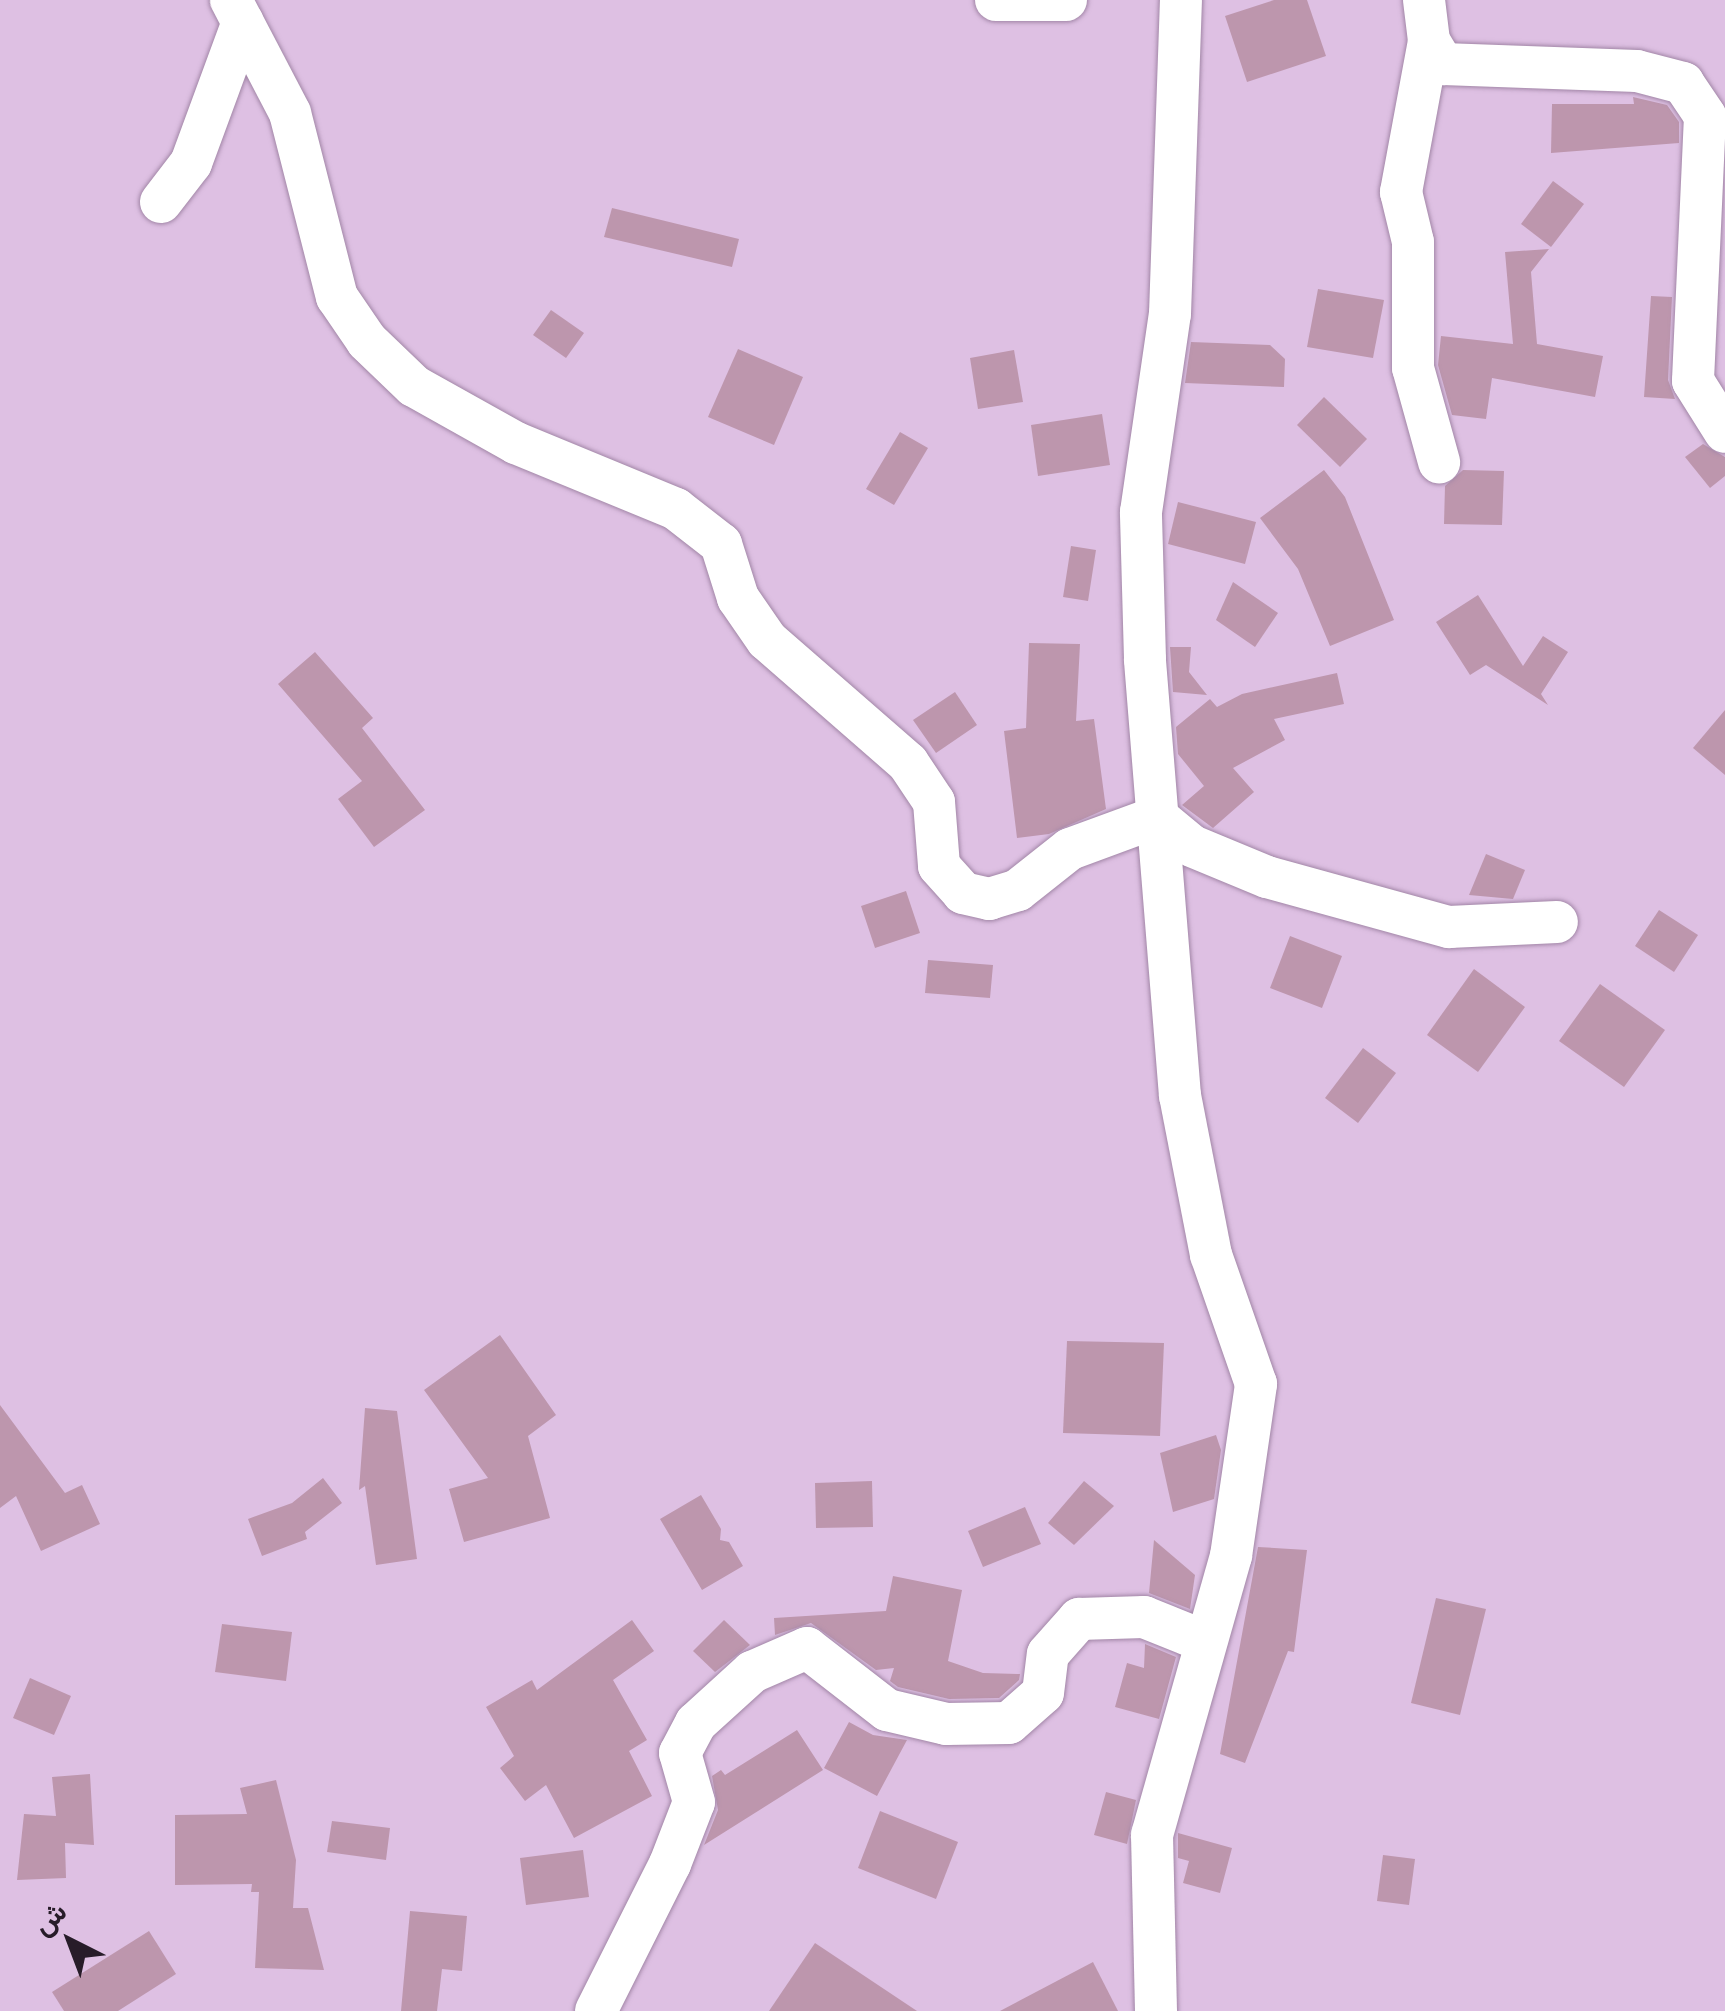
<!DOCTYPE html>
<html>
<head>
<meta charset="utf-8">
<style>
	body { margin:0 }
	#map { position:relative; width:1725px; height:2011px; overflow:hidden; background:#dec0e3; font-family:"Nunito Sans",Vazirmatn,sans-serif }
	div>[style] { position:absolute }
	.building>* { inset:0; background:#bd96ad }
	.roads { filter:drop-shadow(0 0 2px #a286a7) drop-shadow(0 0 2px #a286a7) }
	.minor>* { height:42px; margin:-21px; padding:0 21px; transform-origin:21px; border-radius:21px; background:#fff }
	span { translate:-50% -50%; white-space:nowrap; text-align:center; line-height:1.15; -webkit-text-stroke:10px #dec0e3; paint-order:stroke }
	.north { position:absolute; left:20px; top:1891px; width:100px; height:100px; -webkit-text-stroke:8px #dec0e3; paint-order:stroke; rotate:318deg; font-size:28px; font-weight:700; line-height:40px; text-align:center; color:#271c29 }
	.north::after { content:''; display:block; margin:auto; width:35px; height:45px; background:#271c29; clip-path:polygon(50% 0,100% 100%,50% 72%,0 100%) }
</style>
</head>
<body>
<div id="map">
	<div class="building">
		<div style="clip-path:polygon(1274px 0,1307px 0,1326px 56px,1247px 82px,1225px 16px)"></div>
		<div style="clip-path:polygon(1633px 97px,1667px 105px,1679px 122px,1679px 143px,1551px 153px,1552px 104px,1634px 104px)"></div>
		<div style="clip-path:polygon(1553px 181px,1584px 204px,1551px 247px,1521px 224px)"></div>
		<div style="clip-path:polygon(612px 208px,739px 239px,732px 267px,604px 237px)"></div>
		<div style="clip-path:polygon(1549px 249px,1531px 272px,1537px 344px,1603px 356px,1595px 397px,1492px 378px,1486px 419px,1452px 415px,1438px 365px,1441px 336px,1513px 344px,1505px 252px)"></div>
		<div style="clip-path:polygon(1318px 289px,1384px 300px,1373px 358px,1307px 347px)"></div>
		<div style="clip-path:polygon(1651px 296px,1672px 297px,1668px 380px,1675px 399px,1644px 397px)"></div>
		<div style="clip-path:polygon(551px 310px,584px 333px,566px 358px,533px 335px)"></div>
		<div style="clip-path:polygon(1191px 342px,1270px 345px,1285px 359px,1284px 387px,1185px 383px)"></div>
		<div style="clip-path:polygon(738px 349px,803px 377px,774px 445px,708px 417px)"></div>
		<div style="clip-path:polygon(1014px 350px,1023px 402px,978px 409px,970px 358px)"></div>
		<div style="clip-path:polygon(1324px 397px,1367px 439px,1340px 467px,1297px 425px)"></div>
		<div style="clip-path:polygon(1102px 414px,1110px 465px,1038px 476px,1031px 425px)"></div>
		<div style="clip-path:polygon(900px 432px,928px 448px,894px 505px,866px 489px)"></div>
		<div style="clip-path:polygon(1703px 444px,1725px 457px,1725px 476px,1710px 488px,1685px 457px)"></div>
		<div style="clip-path:polygon(1324px 470px,1345px 497px,1394px 620px,1330px 646px,1298px 569px,1260px 518px)"></div>
		<div style="clip-path:polygon(1463px 470px,1504px 471px,1502px 525px,1444px 524px,1445px 486px)"></div>
		<div style="clip-path:polygon(1178px 502px,1256px 522px,1245px 564px,1168px 544px)"></div>
		<div style="clip-path:polygon(1071px 546px,1096px 550px,1088px 601px,1063px 597px)"></div>
		<div style="clip-path:polygon(1233px 582px,1278px 613px,1255px 647px,1216px 620px)"></div>
		<div style="clip-path:polygon(1478px 595px,1523px 666px,1543px 636px,1568px 652px,1541px 694px,1548px 705px,1486px 665px,1470px 675px,1436px 622px)"></div>
		<div style="clip-path:polygon(1029px 643px,1080px 644px,1076px 721px,1094px 719px,1106px 809px,1049px 834px,1017px 838px,1004px 731px,1026px 728px)"></div>
		<div style="clip-path:polygon(1170px 647px,1191px 647px,1189px 672px,1207px 695px,1173px 692px)"></div>
		<div style="clip-path:polygon(315px 652px,373px 718px,362px 728px,425px 810px,374px 847px,338px 799px,362px 781px,278px 684px)"></div>
		<div style="clip-path:polygon(1337px 673px,1344px 704px,1274px 719px,1285px 740px,1233px 768px,1254px 792px,1213px 828px,1182px 805px,1204px 786px,1178px 754px,1176px 727px,1210px 699px,1217px 707px,1242px 694px)"></div>
		<div style="clip-path:polygon(955px 692px,977px 725px,936px 753px,913px 720px)"></div>
		<div style="clip-path:polygon(1725px 710px,1725px 775px,1693px 748px)"></div>
		<div style="clip-path:polygon(1486px 854px,1525px 870px,1513px 899px,1469px 895px)"></div>
		<div style="clip-path:polygon(906px 891px,920px 933px,875px 948px,861px 906px)"></div>
		<div style="clip-path:polygon(1659px 910px,1698px 935px,1674px 972px,1635px 946px)"></div>
		<div style="clip-path:polygon(1290px 936px,1342px 956px,1322px 1008px,1270px 988px)"></div>
		<div style="clip-path:polygon(928px 960px,993px 965px,990px 998px,925px 993px)"></div>
		<div style="clip-path:polygon(1474px 969px,1525px 1007px,1478px 1072px,1427px 1035px)"></div>
		<div style="clip-path:polygon(1600px 984px,1665px 1030px,1624px 1087px,1559px 1041px)"></div>
		<div style="clip-path:polygon(1363px 1048px,1396px 1073px,1358px 1123px,1325px 1098px)"></div>
		<div style="clip-path:polygon(500px 1335px,556px 1415px,528px 1436px,550px 1518px,464px 1542px,449px 1489px,488px 1478px,424px 1390px)"></div>
		<div style="clip-path:polygon(1067px 1341px,1164px 1343px,1160px 1436px,1063px 1433px)"></div>
		<div style="clip-path:polygon(0 1405px,65px 1493px,82px 1485px,100px 1524px,41px 1551px,16px 1496px,0 1508px)"></div>
		<div style="clip-path:polygon(365px 1408px,397px 1411px,417px 1559px,376px 1565px,365px 1486px,359px 1490px)"></div>
		<div style="clip-path:polygon(1216px 1435px,1221px 1450px,1214px 1499px,1173px 1512px,1160px 1453px)"></div>
		<div style="clip-path:polygon(323px 1478px,342px 1503px,305px 1532px,307px 1539px,262px 1556px,248px 1519px,292px 1503px)"></div>
		<div style="clip-path:polygon(872px 1481px,873px 1527px,816px 1528px,815px 1483px)"></div>
		<div style="clip-path:polygon(1084px 1481px,1114px 1506px,1074px 1545px,1048px 1523px)"></div>
		<div style="clip-path:polygon(701px 1495px,721px 1529px,720px 1540px,729px 1542px,743px 1566px,702px 1590px,660px 1519px)"></div>
		<div style="clip-path:polygon(1025px 1507px,1041px 1544px,983px 1567px,968px 1531px)"></div>
		<div style="clip-path:polygon(1154px 1540px,1195px 1575px,1190px 1609px,1149px 1593px)"></div>
		<div style="clip-path:polygon(1258px 1547px,1307px 1550px,1294px 1652px,1288px 1651px,1245px 1763px,1220px 1754px)"></div>
		<div style="clip-path:polygon(893px 1576px,962px 1590px,948px 1661px,983px 1673px,1020px 1674px,1019px 1680px,999px 1698px,949px 1699px,898px 1687px,890px 1681px,894px 1668px,876px 1670px,811px 1623px,775px 1635px,774px 1618px,886px 1611px)"></div>
		<div style="clip-path:polygon(1436px 1598px,1486px 1609px,1460px 1715px,1411px 1703px)"></div>
		<div style="clip-path:polygon(632px 1620px,654px 1651px,613px 1680px,647px 1740px,629px 1751px,652px 1796px,574px 1838px,546px 1785px,525px 1801px,500px 1768px,514px 1756px,486px 1707px,532px 1680px,537px 1690px)"></div>
		<div style="clip-path:polygon(724px 1620px,750px 1645px,715px 1672px,693px 1651px)"></div>
		<div style="clip-path:polygon(222px 1624px,292px 1632px,286px 1681px,215px 1672px)"></div>
		<div style="clip-path:polygon(1145px 1644px,1176px 1657px,1159px 1719px,1115px 1707px,1127px 1663px,1144px 1668px)"></div>
		<div style="clip-path:polygon(30px 1678px,71px 1696px,54px 1735px,13px 1718px)"></div>
		<div style="clip-path:polygon(849px 1722px,873px 1735px,907px 1740px,877px 1796px,824px 1768px)"></div>
		<div style="clip-path:polygon(797px 1730px,823px 1770px,704px 1845px,718px 1810px,712px 1776px,721px 1770px,725px 1775px)"></div>
		<div style="clip-path:polygon(90px 1774px,94px 1845px,65px 1843px,66px 1878px,17px 1880px,24px 1814px,56px 1816px,52px 1777px)"></div>
		<div style="clip-path:polygon(276px 1780px,296px 1860px,293px 1908px,308px 1908px,324px 1970px,255px 1968px,259px 1892px,251px 1892px,252px 1884px,175px 1885px,175px 1815px,247px 1814px,240px 1788px)"></div>
		<div style="clip-path:polygon(1106px 1792px,1136px 1800px,1127px 1844px,1094px 1835px)"></div>
		<div style="clip-path:polygon(880px 1811px,958px 1842px,936px 1899px,858px 1868px)"></div>
		<div style="clip-path:polygon(332px 1821px,390px 1828px,386px 1860px,327px 1852px)"></div>
		<div style="clip-path:polygon(1178px 1833px,1232px 1848px,1220px 1893px,1183px 1883px,1189px 1861px,1178px 1858px)"></div>
		<div style="clip-path:polygon(583px 1850px,589px 1897px,526px 1905px,520px 1858px)"></div>
		<div style="clip-path:polygon(1383px 1855px,1415px 1859px,1409px 1905px,1377px 1901px)"></div>
		<div style="clip-path:polygon(410px 1911px,467px 1916px,462px 1971px,442px 1969px,437px 2011px,401px 2011px)"></div>
		<div style="clip-path:polygon(149px 1931px,176px 1974px,118px 2011px,64px 2011px,52px 1992px)"></div>
		<div style="clip-path:polygon(815px 1943px,917px 2011px,769px 2011px)"></div>
		<div style="clip-path:polygon(1093px 1962px,1118px 2011px,1000px 2011px)"></div>
	</div>
	<div class="roads">
		<div class="minor">
			<div style="left:231px;top:0;width:127px;rotate:62.4deg"></div>
			<div style="left:290px;top:113px;width:190px;rotate:75.7deg"></div>
			<div style="left:337px;top:297px;width:53px;rotate:55.7deg"></div>
			<div style="left:367px;top:341px;width:65px;rotate:43.8deg"></div>
			<div style="left:414px;top:386px;width:117px;rotate:29.2deg"></div>
			<div style="left:516px;top:443px;width:173px;rotate:22.4deg"></div>
			<div style="left:676px;top:509px;width:57px;rotate:37.9deg"></div>
			<div style="left:721px;top:544px;width:57px;rotate:72.5deg"></div>
			<div style="left:738px;top:598px;width:51px;rotate:55.4deg"></div>
			<div style="left:767px;top:640px;width:187px;rotate:41.1deg"></div>
			<div style="left:908px;top:763px;width:47px;rotate:56.3deg"></div>
			<div style="left:934px;top:802px;width:64px;rotate:85.5deg"></div>
			<div style="left:939px;top:866px;width:36px;rotate:48deg"></div>
			<div style="left:963px;top:893px;width:27px;rotate:13deg"></div>
			<div style="left:989px;top:899px;width:30px;rotate:-17deg"></div>
			<div style="left:1018px;top:890px;width:66px;rotate:-38.3deg"></div>
			<div style="left:1070px;top:849px;width:93px;rotate:-20.2deg"></div>
			<div style="left:1157px;top:817px;width:45px;rotate:39.6deg"></div>
			<div style="left:1192px;top:846px;width:81px;rotate:22.5deg"></div>
			<div style="left:1267px;top:877px;width:189px;rotate:15.4deg"></div>
			<div style="left:1449px;top:927px;width:108px;rotate:-2.7deg"></div>
			<div style="left:996px;top:0;width:70px"></div>
			<div style="left:1424px;top:0;width:41px;rotate:83deg"></div>
			<div style="left:1429px;top:41px;width:27px;rotate:59deg"></div>
			<div style="left:1443px;top:64px;width:194px;rotate:2.1deg"></div>
			<div style="left:1637px;top:71px;width:48px;rotate:14.6deg"></div>
			<div style="left:1683px;top:83px;width:40px;rotate:56deg"></div>
			<div style="left:1705px;top:116px;width:265px;rotate:92.6deg"></div>
			<div style="left:1693px;top:381px;width:60px;rotate:57.9deg"></div>
			<div style="left:1429px;top:41px;width:154px;rotate:100.5deg"></div>
			<div style="left:1401px;top:192px;width:51px;rotate:76.5deg"></div>
			<div style="left:1413px;top:242px;width:126px;rotate:90deg"></div>
			<div style="left:1413px;top:368px;width:98px;rotate:74.5deg"></div>
			<div style="left:161px;top:202px;width:49px;rotate:-52.4deg"></div>
			<div style="left:191px;top:163px;width:150px;rotate:-69.8deg"></div>
			<div style="left:596px;top:2011px;width:165px;rotate:-63.3deg"></div>
			<div style="left:670px;top:1864px;width:66px;rotate:-68.8deg"></div>
			<div style="left:694px;top:1802px;width:51px;rotate:-105.9deg"></div>
			<div style="left:680px;top:1753px;width:34px;rotate:-62deg"></div>
			<div style="left:696px;top:1723px;width:76px;rotate:-42.3deg"></div>
			<div style="left:752px;top:1672px;width:60px;rotate:-23.6deg"></div>
			<div style="left:807px;top:1648px;width:101px;rotate:37.8deg"></div>
			<div style="left:887px;top:1710px;width:61px;rotate:13.3deg"></div>
			<div style="left:946px;top:1724px;width:63px;rotate:-0.9deg"></div>
			<div style="left:1009px;top:1723px;width:45px;rotate:-41.4deg"></div>
			<div style="left:1043px;top:1693px;width:39px;rotate:-83deg"></div>
			<div style="left:1048px;top:1654px;width:47px;rotate:-48.5deg"></div>
			<div style="left:1079px;top:1619px;width:65px;rotate:-1.8deg"></div>
			<div style="left:1144px;top:1617px;width:65px;rotate:21.8deg"></div>
			<div style="left:1156px;top:2011px;width:176px;rotate:-91.3deg"></div>
			<div style="left:1152px;top:1835px;width:290px;rotate:-74.2deg"></div>
			<div style="left:1231px;top:1556px;width:174px;rotate:-81.7deg"></div>
			<div style="left:1256px;top:1384px;width:137px;rotate:-109.2deg"></div>
			<div style="left:1211px;top:1255px;width:162px;rotate:-101deg"></div>
			<div style="left:1180px;top:1096px;width:438px;rotate:-94.6deg"></div>
			<div style="left:1145px;top:659px;width:147px;rotate:-91.6deg"></div>
			<div style="left:1141px;top:512px;width:200px;rotate:-81.7deg"></div>
			<div style="left:1170px;top:314px;width:314px;rotate:-88deg"></div>
		</div>
	</div>
	<div class="north">ش</div>
</div>
</body>
</html>
